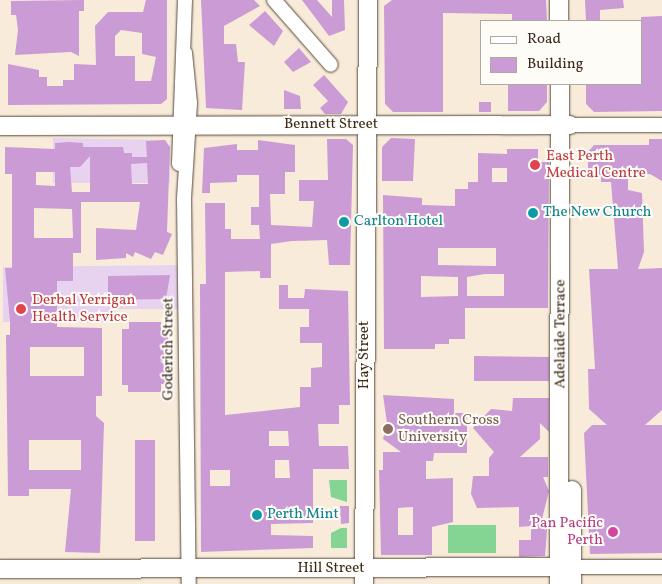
<!DOCTYPE html>
<html>
<head>
<meta charset="utf-8">
<style>
	body { margin:0 }
	#map { position:relative; width:662px; height:584px; overflow:hidden; background:#f8ebd9; font-family:Vollkorn,serif }
	div>[style] { position:absolute }
	.built>* { inset:0; background:#e7d2ef }
	.green>* { inset:0; background:#84d494 }
	.building>* { inset:0; background:#cb9bd6 }
	.roads { filter:drop-shadow(0 0 1px #57473a) drop-shadow(0 0 1px #57473a) }
	.minor>* { height:14px; margin:-7px; padding:0 7px; transform-origin:7px; border-radius:7px; background:#fff }
	.major>* { height:18px; margin:-9px; padding:0 9px; transform-origin:9px; border-radius:9px; background:#fff }
	.dots>* { width:14px; height:14px; translate:-50% -50%; box-sizing:border-box; border:2px solid #fdfcf7; border-radius:50% }
	span { translate:-50% -50%; white-space:nowrap; text-align:center; line-height:1.15; -webkit-text-stroke:4px #fdfcf7; paint-order:stroke }
	.street-label { font-size:15px; color:#3b2a1e }
	.health-label { font-size:15px; color:#be3a42 }
	.left { translate:0 -50%; text-align:left }
	.culture-label { font-size:15px; color:#0d838f }
	.education-label { font-size:15px; color:#785e54 }
	.hotel-label { font-size:15px; color:#b23c85 }
	.right { translate:-100% -50%; text-align:right }
	.legend { position:absolute; left:480px; top:20px; width:162px; height:65px; box-sizing:border-box; background:#fdfcf7; border:1px solid #afa8a0; margin:0; padding:6px 9px; list-style:none; font-size:15px; color:#3b2a1e }
	.legend li { display:flex; align-items:center; gap:10px; height:25px }
	.legend b { width:25px; border:1px solid #afa8a0 }
</style>
</head>
<body>
<div id="map">
	<div class="built">
		<div style="clip-path:polygon(53px 138px,165px 140px,170px 147px,170px 183px,53px 183px)"></div>
		<div style="clip-path:polygon(185px 265px,185px 309px,115px 309px,110px 323px,3px 322px,3px 267px)"></div>
	</div>
	<div class="green">
		<div style="clip-path:polygon(329px 480px,347px 480px,347px 502px,331px 497px)"></div>
		<div style="clip-path:polygon(448px 525px,496px 525px,496px 553px,448px 553px)"></div>
		<div style="clip-path:polygon(341px 528px,347px 528px,347px 548px,331px 548px,331px 533px)"></div>
	</div>
	<div class="building">
		<div style="clip-path:polygon(84px 0,84px 11px,79px 11px,79px 56px,71px 52px,15px 55px,18px 30px,16px 15px,11px 15px,11px 1px)"></div>
		<div style="clip-path:polygon(evenodd,146px 0,167px 0,167px 99px,161px 104px,8px 105px,8px 64px,39px 70px,39px 77px,47px 77px,47px 86px,63px 86px,63px 80px,74px 80px,74px 64px,96px 65px,95px 26px,108px 12px,143px 12px,146px 0,121px 30px,142px 33px,142px 54px,156px 57px,151px 81px,135px 81px,135px 56px,115px 56px,115px 36px,121px 30px)"></div>
		<div style="clip-path:polygon(201px 0,254px 0,260px 6px,224px 26px,224px 44px,236px 44px,238px 62px,245px 62px,242px 110px,206px 108px)"></div>
		<div style="clip-path:polygon(302px 0,317px 0,332px 17px,332px 0,344px 0,345px 30px,329px 36px)"></div>
		<div style="clip-path:polygon(392px 0,546px 0,547px 21px,512px 21px,512px 14px,443px 13px,443px 112px,393px 112px,385px 104px,384px 6px)"></div>
		<div style="clip-path:polygon(585px 0,623px 0,624px 8px,600px 10px,600px 21px,586px 21px)"></div>
		<div style="clip-path:polygon(265px 11px,283px 31px,274px 46px,249px 25px)"></div>
		<div style="clip-path:polygon(662px 16px,662px 111px,594px 112px,586px 104px,586px 84px,641px 84px,641px 17px)"></div>
		<div style="clip-path:polygon(299px 48px,311px 62px,293px 72px,284px 62px)"></div>
		<div style="clip-path:polygon(324px 75px,348px 102px,341px 114px,325px 114px,320px 108px,328px 101px,313px 85px)"></div>
		<div style="clip-path:polygon(508px 84px,547px 84px,547px 102px,539px 111px,508px 111px)"></div>
		<div style="clip-path:polygon(284px 90px,300px 96px,301px 109px,284px 109px)"></div>
		<div style="clip-path:polygon(479px 102px,491px 102px,491px 112px,479px 112px)"></div>
		<div style="clip-path:polygon(391px 138px,415px 139px,413px 181px,382px 181px,382px 147px)"></div>
		<div style="clip-path:polygon(evenodd,327px 139px,346px 139px,353px 145px,350px 265px,329px 265px,327px 240px,292px 241px,271px 244px,271px 278px,260px 278px,260px 271px,225px 272px,225px 415px,300px 407px,300px 387px,311px 387px,311px 368px,322px 367px,322px 343px,300px 343px,300px 327px,309px 327px,309px 309px,279px 309px,279px 285px,288px 285px,288px 298px,304px 298px,305px 289px,348px 291px,350px 405px,339px 405px,339px 424px,318px 424px,319px 446px,348px 446px,349px 469px,313px 469px,313px 523px,271px 524px,271px 535px,313px 536px,313px 548px,201px 552px,200px 284px,206px 284px,205px 203px,225px 203px,225px 229px,231px 229px,231px 239px,260px 239px,259px 225px,251px 225px,251px 207px,259px 207px,259px 175px,237px 175px,237px 182px,210px 183px,210px 193px,202px 193px,204px 148px,237px 144px,237px 150px,258px 150px,258px 140px,295px 145px,295px 172px,285px 172px,285px 194px,270px 194px,271px 225px,312px 227px,314px 201px,299px 201px,299px 180px,328px 180px,327px 139px,269px 431px,288px 431px,289px 446px,269px 446px,269px 431px,327px 139px,275px 460px,289px 460px,290px 478px,275px 478px,275px 460px,327px 139px,210px 470px,230px 470px,230px 486px,210px 486px,210px 470px)"></div>
		<div style="clip-path:polygon(649px 139px,662px 139px,662px 181px,650px 174px,628px 175px,628px 190px,642px 193px,644px 252px,638px 269px,662px 268px,662px 410px,645px 425px,662px 425px,662px 553px,590px 554px,584px 433px,592px 425px,607px 425px,589px 409px,588px 369px,595px 369px,589px 269px,618px 269px,611px 182px,601px 182px,601px 175px,588px 175px,588px 152px,594px 145px,649px 145px)"></div>
		<div style="clip-path:polygon(evenodd,165px 140px,170px 147px,167px 232px,172px 234px,163px 255px,155px 252px,151px 259px,135px 252px,133px 257px,126px 253px,126px 258px,96px 260px,96px 228px,136px 230px,140px 202px,81px 202px,81px 253px,73px 253px,73px 281px,57px 281px,57px 327px,102px 328px,102px 396px,96px 396px,96px 416px,104px 423px,100px 553px,65px 552px,71px 489px,29px 489px,29px 496px,8px 496px,6px 335px,10px 335px,10px 321px,5px 268px,12px 268px,12px 174px,5px 174px,5px 147px,55px 149px,55px 143px,69px 142px,83px 143px,83px 147px,123px 147px,124px 153px,132px 153px,132px 157px,147px 157px,146px 141px,165px 140px,90px 156px,90px 192px,72px 192px,70px 167px,80px 167px,90px 156px,165px 140px,147px 163px,148px 184px,132px 184px,131px 164px,147px 163px,165px 140px,36px 172px,55px 172px,55px 186px,36px 185px,36px 172px,165px 140px,34px 208px,72px 209px,73px 238px,34px 238px,34px 208px,165px 140px,30px 347px,84px 347px,84px 376px,30px 376px,30px 347px,165px 140px,29px 440px,81px 440px,81px 470px,29px 470px,29px 440px)"></div>
		<div style="clip-path:polygon(evenodd,507px 149px,538px 149px,538px 162px,549px 162px,548px 308px,465px 308px,465px 339px,449px 339px,449px 344px,435px 344px,435px 349px,384px 349px,383px 195px,422px 198px,422px 205px,455px 206px,455px 189px,468px 189px,468px 182px,478px 182px,478px 153px,507px 154px,507px 149px,492px 168px,507px 168px,507px 182px,492px 182px,492px 168px,507px 149px,438px 248px,496px 248px,496px 266px,438px 265px,438px 248px,507px 149px,485px 274px,504px 274px,504px 296px,467px 296px,467px 277px,485px 274px,507px 149px,421px 276px,458px 277px,458px 296px,421px 297px,421px 276px)"></div>
		<div style="clip-path:polygon(170px 275px,166px 299px,108px 300px,108px 276px)"></div>
		<div style="clip-path:polygon(129px 322px,161px 322px,161px 330px,168px 330px,168px 384px,161px 384px,161px 392px,128px 392px,128px 385px,122px 385px,122px 329px,129px 329px)"></div>
		<div style="clip-path:polygon(474px 356px,549px 357px,549px 381px,474px 381px)"></div>
		<div style="clip-path:polygon(evenodd,383px 395px,454px 399px,454px 413px,467px 413px,467px 453px,434px 453px,433px 461px,426px 461px,426px 479px,453px 478px,453px 522px,432px 527px,432px 555px,381px 555px,379px 470px,383px 470px,383px 452px,401px 452px,383px 439px,387px 423px,383px 395px,413px 507px,413px 535px,398px 535px,398px 508px,413px 507px)"></div>
		<div style="clip-path:polygon(513px 398px,549px 398px,549px 432px,540px 423px,540px 439px,520px 457px,548px 457px,548px 477px,543px 477px,549px 491px,542px 519px,548px 519px,545px 556px,519px 557px,519px 540px,531px 540px,531px 526px,519px 527px,519px 507px,477px 508px,471px 494px,473px 476px,489px 476px,489px 458px,494px 452px,473px 428px,491px 409px,512px 411px)"></div>
		<div style="clip-path:polygon(135px 440px,155px 440px,155px 541px,135px 541px)"></div>
		<div style="clip-path:polygon(340px 506px,349px 506px,349px 523px,341px 524px)"></div>
	</div>
	<div class="roads">
		<div class="minor">
			<div style="left:274px;top:0;width:86px;rotate:48.8deg"></div>
			<div style="left:185px;top:53px;width:50px;rotate:84.3deg"></div>
			<div style="left:190px;top:103px;width:96px;rotate:93.6deg"></div>
			<div style="left:184px;top:199px;width:385px;rotate:89.3deg"></div>
			<div style="left:570px;top:125px;width:92px"></div>
			<div style="left:179px;top:164px;width:164px;rotate:-87.9deg"></div>
			<div style="left:572px;top:567px;width:90px"></div>
		</div>
		<div class="major">
			<div style="left:559px;top:0;width:21px;rotate:90deg"></div>
			<div style="left:0;top:126px;width:570px;rotate:-0.1deg"></div>
			<div style="left:572px;top:490px;width:94px;rotate:90deg"></div>
			<div style="left:0;top:569px;width:572px;rotate:-0.2deg"></div>
			<div style="left:364px;top:584px;width:584px;rotate:-89.61deg"></div>
			<div style="left:559px;top:584px;width:500px;rotate:-89.89deg"></div>
		</div>
	</div>
	<div class="dots">
		<div style="left:535px;top:165px;background:#e0444e"></div>
		<div style="left:533px;top:213px;background:#0f9aa8"></div>
		<div style="left:344px;top:222px;background:#0f9aa8"></div>
		<div style="left:21px;top:309px;background:#e0444e"></div>
		<div style="left:388px;top:429px;background:#8d6e63"></div>
		<div style="left:257px;top:515px;background:#0f9aa8"></div>
		<div style="left:613px;top:532px;background:#d1479c"></div>
	</div>
	<div class="street-label">
		<span style="left:331px;top:125px">Bennett Street</span>
		<span style="left:561px;top:334px;rotate:-90deg">Adelaide Terrace</span>
		<span style="left:169px;top:349px;rotate:-90deg">Goderich Street</span>
		<span style="left:365px;top:355px;rotate:-90deg">Hay Street</span>
		<span style="left:331px;top:569px">Hill Street</span>
	</div>
	<div class="health-label">
		<span class="left" style="left:546px;top:165px">East Perth<br>Medical Centre</span>
		<span class="left" style="left:32px;top:309px">Derbal Yerrigan<br>Health Service</span>
	</div>
	<div class="culture-label">
		<span class="left" style="left:543px;top:213px">The New Church</span>
		<span class="left" style="left:354px;top:222px">Carlton Hotel</span>
		<span class="left" style="left:267px;top:515px">Perth Mint</span>
	</div>
	<div class="education-label">
		<span class="left" style="left:398px;top:429px">Southern Cross<br>University</span>
	</div>
	<div class="hotel-label">
		<span class="right" style="left:603px;top:532px">Pan Pacific<br>Perth</span>
	</div>
	<ul class="legend">
	<li><b style="height:6px;background:#fff"></b>Road</li>
	<li><b style="height:14px;background:#cb9bd6"></b>Building</li>
	</ul>
</div>
</body>
</html>
